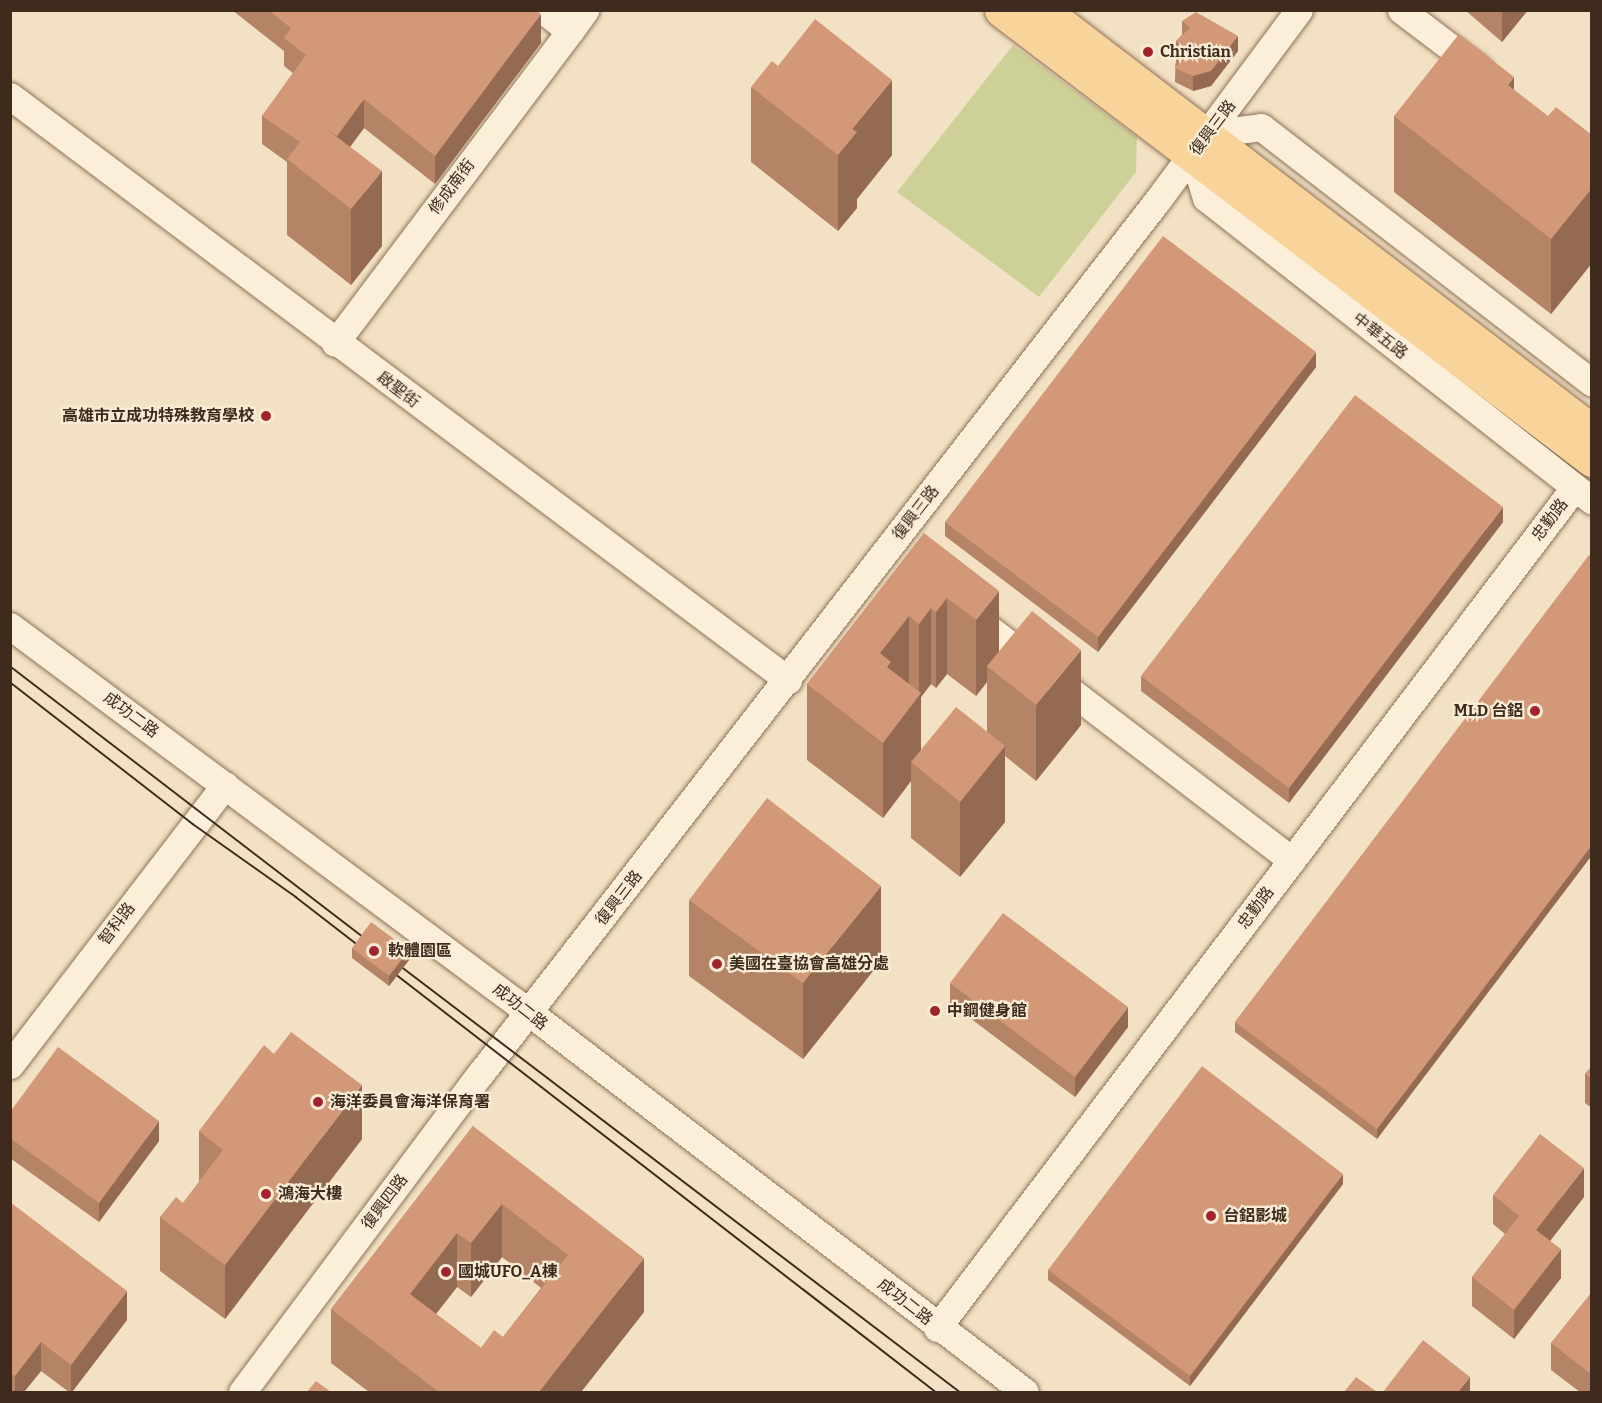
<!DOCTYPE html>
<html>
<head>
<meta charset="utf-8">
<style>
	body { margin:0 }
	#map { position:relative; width:1602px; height:1403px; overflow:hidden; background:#f2e1c4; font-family:Bitter,"Noto Sans TC",serif }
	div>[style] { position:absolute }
	.green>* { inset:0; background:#ced197 }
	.roads { filter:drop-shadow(0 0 2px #8f7259) drop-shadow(0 0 2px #8f7259) }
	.minor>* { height:27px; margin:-13.5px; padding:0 13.5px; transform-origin:13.5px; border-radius:13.5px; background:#fcefd9 }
	.major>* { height:33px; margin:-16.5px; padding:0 16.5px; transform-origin:16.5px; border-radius:16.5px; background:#f8d49a }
	.tram>* { height:1.5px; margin:-0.75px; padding:0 0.75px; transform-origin:0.75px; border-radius:0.75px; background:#3e2b1e }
	.wall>* { inset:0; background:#b58366 }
	.shaded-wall>* { inset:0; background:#946a53 }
	.building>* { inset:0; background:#d39877 }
	.dots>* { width:16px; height:16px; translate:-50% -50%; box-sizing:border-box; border:3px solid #f9ecd5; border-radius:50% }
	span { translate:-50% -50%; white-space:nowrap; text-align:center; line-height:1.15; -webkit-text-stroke:4.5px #f9ecd5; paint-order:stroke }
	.poi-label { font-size:16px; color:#3e2b1e; font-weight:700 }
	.left { translate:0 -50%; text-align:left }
	.right { translate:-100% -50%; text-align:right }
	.street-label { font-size:16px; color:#3e2b1e }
	.frame { position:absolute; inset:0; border:12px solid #3e2b1e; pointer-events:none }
</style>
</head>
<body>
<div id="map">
	<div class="green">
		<div style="clip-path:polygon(1013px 45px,1137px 137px,1136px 172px,1039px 297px,897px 192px)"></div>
	</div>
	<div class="roads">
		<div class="minor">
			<div style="left:543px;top:10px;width:34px;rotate:38deg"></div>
			<div style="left:570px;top:31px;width:26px;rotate:-54deg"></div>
			<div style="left:1401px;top:10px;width:98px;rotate:37.1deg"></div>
			<div style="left:10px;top:96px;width:973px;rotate:36.89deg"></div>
			<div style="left:1208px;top:134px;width:53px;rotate:-7.5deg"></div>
			<div style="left:1261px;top:127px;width:418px;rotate:37.7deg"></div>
			<div style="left:1193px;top:155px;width:45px;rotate:73.2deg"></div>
			<div style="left:1206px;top:198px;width:491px;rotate:38.1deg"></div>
			<div style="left:335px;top:343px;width:391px;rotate:-53deg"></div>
			<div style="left:971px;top:615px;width:404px;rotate:37.4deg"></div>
			<div style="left:10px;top:626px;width:648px;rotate:36.66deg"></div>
			<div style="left:530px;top:1013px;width:623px;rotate:37.44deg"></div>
			<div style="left:10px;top:1065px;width:353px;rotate:-52.5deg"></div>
			<div style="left:937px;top:1328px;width:1054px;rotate:-52.83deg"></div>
			<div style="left:242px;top:1392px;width:399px;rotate:-53.2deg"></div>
			<div style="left:481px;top:1073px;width:1103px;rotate:-52.22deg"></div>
			<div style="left:1157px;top:201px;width:238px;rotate:-53.4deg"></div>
		</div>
		<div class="major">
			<div style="left:1001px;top:10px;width:743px;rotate:37.29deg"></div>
			<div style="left:1043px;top:10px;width:692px;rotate:37.48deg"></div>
		</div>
	</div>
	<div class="tram">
		<div style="left:10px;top:666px;width:458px;rotate:37.5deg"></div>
		<div style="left:10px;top:682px;width:232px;rotate:37.8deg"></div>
		<div style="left:193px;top:824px;width:126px;rotate:35.3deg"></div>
		<div style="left:296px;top:897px;width:809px;rotate:37.72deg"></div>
		<div style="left:390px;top:958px;width:716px;rotate:37.29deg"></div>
	</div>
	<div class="wall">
		<div style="clip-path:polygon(232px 10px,536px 10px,541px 43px,435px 184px,364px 128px,350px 147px,382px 246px,351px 285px,287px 235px,287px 162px,262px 144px,262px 116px,293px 73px,284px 66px,284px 51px)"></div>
		<div style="clip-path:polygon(1465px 10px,1528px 10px,1502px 42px)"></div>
		<div style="clip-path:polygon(1182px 21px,1238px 51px,1211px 86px,1193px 91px,1175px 82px,1176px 41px,1182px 35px)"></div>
		<div style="clip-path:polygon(751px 87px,892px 155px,857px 199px,857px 208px,838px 231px,751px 162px)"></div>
		<div style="clip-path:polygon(1394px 116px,1548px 116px,1592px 135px,1592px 263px,1551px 314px,1394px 192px)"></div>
		<div style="clip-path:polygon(1316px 367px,1098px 652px,945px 536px,945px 522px)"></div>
		<div style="clip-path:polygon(1503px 522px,1289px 803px,1141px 691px,1141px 676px)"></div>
		<div style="clip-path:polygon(evenodd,924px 533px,999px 651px,1081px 725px,1036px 781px,1005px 756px,1005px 822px,960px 877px,911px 838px,911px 781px,883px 818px,807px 760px,807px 684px,924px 533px,947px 674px,976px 696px,987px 682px,987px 732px,921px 750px,921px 697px,931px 684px,936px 688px,947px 674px)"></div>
		<div style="clip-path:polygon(1592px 557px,1592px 855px,1377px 1139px,1235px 1032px,1235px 1022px)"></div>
		<div style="clip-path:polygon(689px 900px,881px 961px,803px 1059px,689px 976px)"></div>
		<div style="clip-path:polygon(352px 948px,409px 960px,389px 986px,352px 958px)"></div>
		<div style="clip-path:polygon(950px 983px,1128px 1027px,1075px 1097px,950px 1003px)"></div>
		<div style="clip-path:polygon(1592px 1066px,1592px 1108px,1585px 1103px,1585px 1074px)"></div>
		<div style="clip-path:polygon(10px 1112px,159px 1141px,99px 1222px,10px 1158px)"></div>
		<div style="clip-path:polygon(evenodd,473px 1126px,644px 1312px,581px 1392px,369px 1392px,331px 1363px,331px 1309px,473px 1126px,502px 1257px,541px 1288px,503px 1337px,481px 1348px,436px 1314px,457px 1287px,471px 1297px,502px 1257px)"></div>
		<div style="clip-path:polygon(199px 1131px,362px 1139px,225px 1319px,160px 1271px,160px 1217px,183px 1203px,199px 1182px)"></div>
		<div style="clip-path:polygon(1343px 1184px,1190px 1386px,1048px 1280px,1048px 1270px)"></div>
		<div style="clip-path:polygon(1493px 1195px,1584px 1197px,1550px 1241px,1561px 1278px,1514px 1339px,1472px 1306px,1472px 1277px,1505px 1234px,1493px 1224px)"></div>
		<div style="clip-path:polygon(10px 1202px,127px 1320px,72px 1392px,69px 1392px,41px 1371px,24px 1392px,10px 1392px)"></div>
		<div style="clip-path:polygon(1592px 1292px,1592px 1392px,1580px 1392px,1551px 1370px,1551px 1343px)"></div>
	</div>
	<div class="shaded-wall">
		<div style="clip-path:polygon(1502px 10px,1528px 10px,1502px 42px)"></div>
		<div style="clip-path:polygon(541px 14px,541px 43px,435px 184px,435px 156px)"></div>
		<div style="clip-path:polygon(1238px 36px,1238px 51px,1211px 86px,1193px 91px,1193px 76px)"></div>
		<div style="clip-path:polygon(1514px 77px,1514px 152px,1508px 85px)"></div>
		<div style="clip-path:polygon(892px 80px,892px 155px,857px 199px,857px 208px,838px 231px,838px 155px,852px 129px)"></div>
		<div style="clip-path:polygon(364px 99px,364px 128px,321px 186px,321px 158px)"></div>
		<div style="clip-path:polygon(382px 171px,382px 246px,351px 285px,351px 209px)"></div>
		<div style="clip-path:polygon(1592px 188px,1592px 263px,1551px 314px,1551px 239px)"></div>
		<div style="clip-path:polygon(1316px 352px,1316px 367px,1098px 652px,1098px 637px)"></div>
		<div style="clip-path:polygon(1503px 507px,1503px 522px,1289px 803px,1289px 788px)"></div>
		<div style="clip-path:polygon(999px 591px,999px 667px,987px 666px,987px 682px,976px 696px,976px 620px)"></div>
		<div style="clip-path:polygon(947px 598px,947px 674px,936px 688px,936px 612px)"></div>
		<div style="clip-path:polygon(931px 608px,931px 684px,921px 697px,921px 769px,911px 762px,911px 781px,883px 818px,883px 743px,880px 653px,909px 616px,909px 691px,919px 695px,919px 624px)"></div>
		<div style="clip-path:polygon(1081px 650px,1081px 725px,1036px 781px,1036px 705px)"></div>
		<div style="clip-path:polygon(1005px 746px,1005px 822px,960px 877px,960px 802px)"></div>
		<div style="clip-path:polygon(1592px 845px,1592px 855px,1377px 1139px,1377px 1129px)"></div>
		<div style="clip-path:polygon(881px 886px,881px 961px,803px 1059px,803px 983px)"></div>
		<div style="clip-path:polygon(409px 950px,409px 960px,389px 986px,389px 976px)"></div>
		<div style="clip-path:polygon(1128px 1007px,1128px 1027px,1075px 1097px,1075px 1077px)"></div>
		<div style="clip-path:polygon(362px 1085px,362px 1139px,225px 1319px,225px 1265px)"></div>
		<div style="clip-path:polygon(159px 1121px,159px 1141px,99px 1222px,99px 1203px)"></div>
		<div style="clip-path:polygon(1584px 1168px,1584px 1197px,1536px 1259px,1536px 1230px)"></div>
		<div style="clip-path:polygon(1343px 1174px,1343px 1184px,1190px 1386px,1190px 1376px)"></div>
		<div style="clip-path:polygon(502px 1204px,502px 1257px,471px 1297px,471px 1243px)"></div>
		<div style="clip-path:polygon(457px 1233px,457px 1287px,410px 1347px,410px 1294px)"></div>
		<div style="clip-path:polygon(1561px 1249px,1561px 1278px,1514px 1339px,1514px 1310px)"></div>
		<div style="clip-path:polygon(644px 1258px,644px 1312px,581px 1392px,539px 1392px)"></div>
		<div style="clip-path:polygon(127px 1291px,127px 1320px,72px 1392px,71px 1392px,71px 1365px)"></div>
		<div style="clip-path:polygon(41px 1342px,41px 1371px,24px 1392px,15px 1392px,15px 1376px)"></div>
		<div style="clip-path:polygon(1470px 1377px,1470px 1392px,1458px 1392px)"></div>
	</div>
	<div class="building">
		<div style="clip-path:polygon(268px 10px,536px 10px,541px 14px,435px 156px,364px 99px,337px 136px,316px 121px,300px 142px,262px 116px,306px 55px,284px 38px,291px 28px)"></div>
		<div style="clip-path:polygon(1196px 12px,1238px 36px,1211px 71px,1193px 76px,1175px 68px,1181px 60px,1176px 52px,1182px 46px,1176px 41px,1190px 28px,1182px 21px)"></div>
		<div style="clip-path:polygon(815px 19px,892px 80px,852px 129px,857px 132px,838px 155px,751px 87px,772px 61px,778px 66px)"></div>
		<div style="clip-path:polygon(1459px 34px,1514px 77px,1508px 85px,1548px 116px,1556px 107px,1592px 135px,1592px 188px,1551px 239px,1394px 116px)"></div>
		<div style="clip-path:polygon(316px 121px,382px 171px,351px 209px,287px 159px)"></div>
		<div style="clip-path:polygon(1163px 236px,1316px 352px,1098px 637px,945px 522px)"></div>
		<div style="clip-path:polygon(1355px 395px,1503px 507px,1289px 788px,1141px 676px)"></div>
		<div style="clip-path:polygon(924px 533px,999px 591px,976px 620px,947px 598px,936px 612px,931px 608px,919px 624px,909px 616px,880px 653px,891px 662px,887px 667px,921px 693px,883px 743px,807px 684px)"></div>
		<div style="clip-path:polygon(1589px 555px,1592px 557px,1592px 845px,1377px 1129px,1235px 1022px)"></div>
		<div style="clip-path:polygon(1032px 611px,1081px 650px,1036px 705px,987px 666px)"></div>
		<div style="clip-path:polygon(956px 707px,1005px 746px,960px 802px,911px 762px)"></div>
		<div style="clip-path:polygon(767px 798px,881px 886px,803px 983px,689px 900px)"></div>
		<div style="clip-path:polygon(1003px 913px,1128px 1007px,1075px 1077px,950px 983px)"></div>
		<div style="clip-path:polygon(371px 922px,409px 950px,389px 976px,352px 948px)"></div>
		<div style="clip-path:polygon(291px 1032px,362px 1085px,225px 1265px,160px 1217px,176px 1197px,183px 1203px,223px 1150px,199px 1131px,264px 1045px,274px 1054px)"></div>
		<div style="clip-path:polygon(58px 1047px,159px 1121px,99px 1203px,10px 1138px,10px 1112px)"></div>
		<div style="clip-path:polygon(1202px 1066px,1343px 1174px,1190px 1376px,1048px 1270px)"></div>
		<div style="clip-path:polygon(1592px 1066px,1592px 1079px,1585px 1074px)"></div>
		<div style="clip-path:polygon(evenodd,473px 1126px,644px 1258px,539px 1392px,439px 1392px,331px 1309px,473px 1126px,502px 1204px,568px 1255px,503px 1337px,494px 1330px,481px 1348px,410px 1294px,457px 1233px,471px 1243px,502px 1204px)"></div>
		<div style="clip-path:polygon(1540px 1134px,1584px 1168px,1536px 1230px,1561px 1249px,1514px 1310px,1472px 1277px,1519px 1216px,1493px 1195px)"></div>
		<div style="clip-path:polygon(10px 1202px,127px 1291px,71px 1365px,41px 1342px,15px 1376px,10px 1372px)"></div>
		<div style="clip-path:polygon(1592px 1292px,1592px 1375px,1551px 1343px)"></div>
		<div style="clip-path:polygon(1423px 1340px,1470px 1377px,1458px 1392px,1383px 1392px)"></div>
		<div style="clip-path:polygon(1356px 1377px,1377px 1392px,1344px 1392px)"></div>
		<div style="clip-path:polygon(316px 1381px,331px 1392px,307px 1392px)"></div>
	</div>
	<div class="dots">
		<div style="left:1148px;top:52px;background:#a3232c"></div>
		<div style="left:266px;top:416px;background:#a3232c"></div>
		<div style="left:1535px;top:711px;background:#a3232c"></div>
		<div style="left:374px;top:951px;background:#a3232c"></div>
		<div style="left:717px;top:964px;background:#a3232c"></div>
		<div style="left:935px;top:1011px;background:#a3232c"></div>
		<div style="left:318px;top:1102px;background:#a3232c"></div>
		<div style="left:266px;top:1194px;background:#a3232c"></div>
		<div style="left:1211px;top:1216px;background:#a3232c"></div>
		<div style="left:446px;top:1272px;background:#a3232c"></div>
	</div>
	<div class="poi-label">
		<span class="left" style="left:1160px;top:52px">Christian</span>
		<span class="right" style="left:254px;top:416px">高雄市立成功特殊教育學校</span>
		<span class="right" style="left:1523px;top:711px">MLD 台鋁</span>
		<span class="left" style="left:388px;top:951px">軟體園區</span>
		<span class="left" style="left:729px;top:964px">美國在臺協會高雄分處</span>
		<span class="left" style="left:947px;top:1011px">中鋼健身館</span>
		<span class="left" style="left:330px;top:1102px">海洋委員會海洋保育署</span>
		<span class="left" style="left:278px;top:1194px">鴻海大樓</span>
		<span class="left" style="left:1223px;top:1216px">台鋁影城</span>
		<span class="left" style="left:458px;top:1272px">國城UFO_A棟</span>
	</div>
	<div class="street-label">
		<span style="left:1213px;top:128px;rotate:-53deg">復興三路</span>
		<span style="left:452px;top:187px;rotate:-53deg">修成南街</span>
		<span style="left:1380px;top:336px;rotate:38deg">中華五路</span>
		<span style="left:398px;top:390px;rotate:37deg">啟聖街</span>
		<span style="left:916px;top:513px;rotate:-52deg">復興三路</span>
		<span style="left:1550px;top:520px;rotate:-53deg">忠勤路</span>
		<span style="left:131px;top:715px;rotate:37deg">成功二路</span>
		<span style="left:619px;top:898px;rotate:-52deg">復興三路</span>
		<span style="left:1256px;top:908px;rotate:-53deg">忠勤路</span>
		<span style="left:117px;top:924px;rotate:-53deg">智科路</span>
		<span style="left:520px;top:1007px;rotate:38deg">成功二路</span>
		<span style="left:385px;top:1202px;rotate:-53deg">復興四路</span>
		<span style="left:905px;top:1302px;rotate:38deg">成功二路</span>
	</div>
	<div class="frame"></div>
</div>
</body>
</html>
